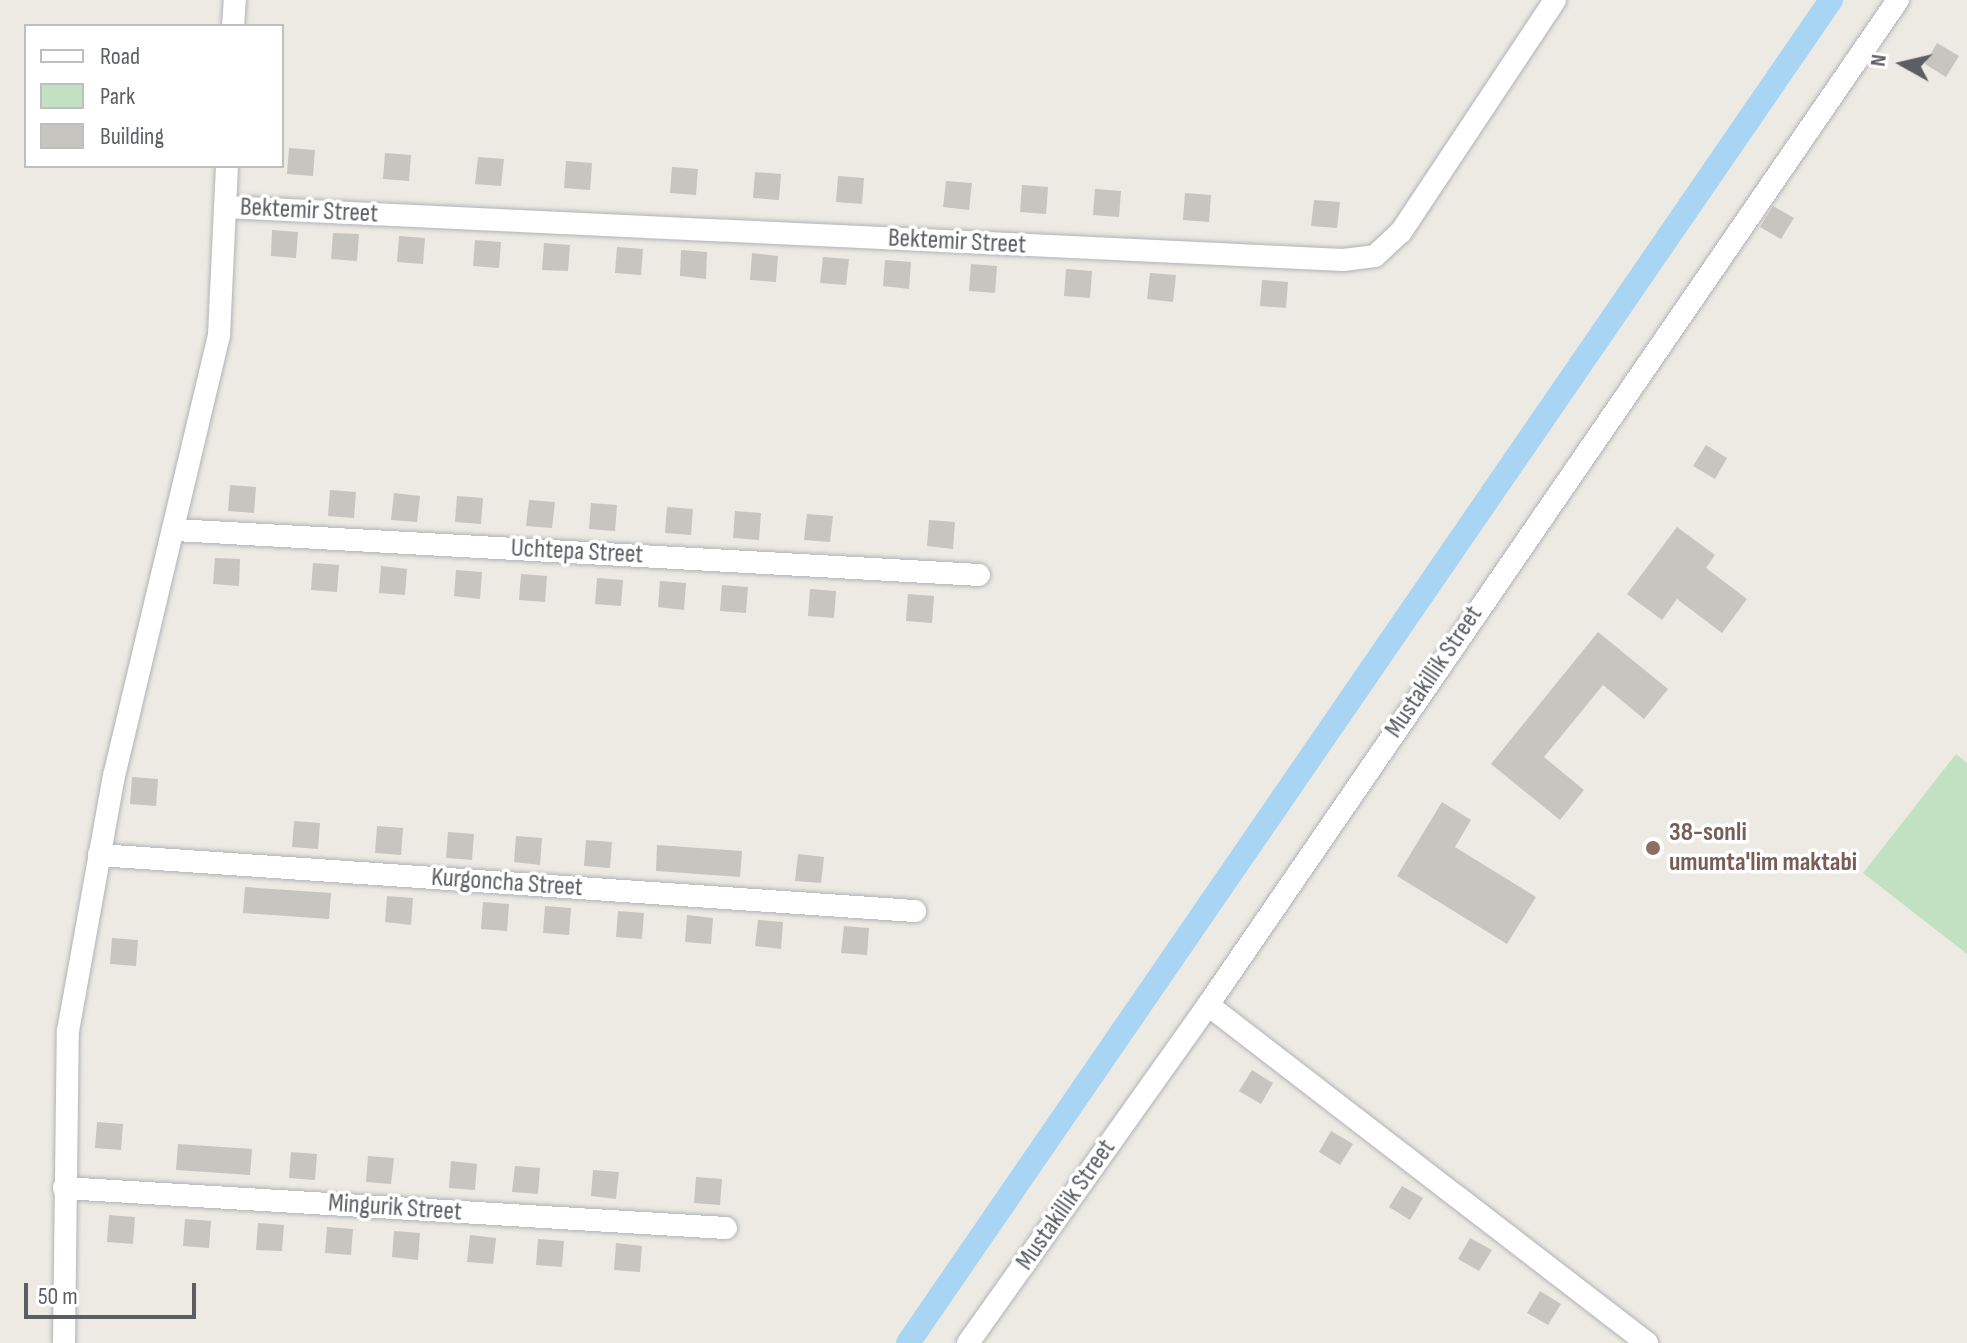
<!DOCTYPE html>
<html>
<head>
<meta charset="utf-8">
<style>
	body { margin:0 }
	#map { position:relative; width:1967px; height:1343px; overflow:hidden; background:#eceae3; font-family:"Sofia Sans Condensed",sans-serif }
	div>[style] { position:absolute }
	.green>* { inset:0; background:#c2e1c2 }
	.canal>* { height:24px; margin:-12px; padding:0 12px; transform-origin:12px; border-radius:12px; background:#a9d5f5 }
	.building>* { inset:0; background:#c7c5c0 }
	.roads { filter:drop-shadow(0 0 2px #b0b3b7) drop-shadow(0 0 2px #b0b3b7) }
	.minor>* { height:22px; margin:-11px; padding:0 11px; transform-origin:11px; border-radius:11px; background:#fff }
	.dots>* { width:22px; height:22px; translate:-50% -50%; box-sizing:border-box; border:4px solid #fff; border-radius:50% }
	span { translate:-50% -50%; white-space:nowrap; text-align:center; line-height:1.15; -webkit-text-stroke:7px #fff; paint-order:stroke }
	.street-label { font-size:26px; color:#5b5e62 }
	.education-label { font-size:26px; color:#785e54; font-weight:700 }
	.left { translate:0 -50%; text-align:left }
	.legend { position:absolute; left:24px; top:24px; width:260px; height:144px; box-sizing:border-box; background:#fff; border:2px solid #bdbfc0; margin:0; padding:10px 14px; list-style:none; font-size:24px; color:#5b5e62 }
	.legend li { display:flex; align-items:center; gap:16px; height:40px }
	.legend b { width:40px; border:2px solid #bdbfc0 }
	.north { position:absolute; left:1863px; top:24px; width:80px; height:80px; -webkit-text-stroke:6px #fff; paint-order:stroke; rotate:278deg; font-size:22px; font-weight:700; line-height:32px; text-align:center; color:#5b5e62 }
	.north::after { content:''; display:block; margin:auto; width:28px; height:36px; background:#5b5e62; clip-path:polygon(50% 0,100% 100%,50% 72%,0 100%) }
	.scale { position:absolute; left:24px; top:1283px; width:172px; height:36px; box-sizing:border-box; border:4px solid #5b5e62; border-top:0; padding-left:10px; font-size:24px; line-height:28px; white-space:nowrap; color:#5b5e62; -webkit-text-stroke:6px #fff; paint-order:stroke }
</style>
</head>
<body>
<div id="map">
	<div class="green">
		<div style="clip-path:polygon(1956px 754px,1967px 763px,1967px 954px,1863px 873px)"></div>
	</div>
	<div class="canal">
		<div style="left:908px;top:1343px;width:1630px;rotate:-55.5deg"></div>
	</div>
	<div class="building">
		<div style="clip-path:polygon(1937px 43px,1959px 56px,1946px 77px,1925px 64px)"></div>
		<div style="clip-path:polygon(289px 148px,315px 150px,313px 176px,287px 174px)"></div>
		<div style="clip-path:polygon(385px 153px,411px 155px,409px 181px,383px 179px)"></div>
		<div style="clip-path:polygon(478px 157px,504px 159px,501px 186px,475px 184px)"></div>
		<div style="clip-path:polygon(566px 161px,592px 163px,590px 190px,564px 188px)"></div>
		<div style="clip-path:polygon(672px 167px,698px 169px,696px 195px,670px 193px)"></div>
		<div style="clip-path:polygon(755px 172px,781px 174px,779px 200px,753px 198px)"></div>
		<div style="clip-path:polygon(838px 176px,864px 178px,862px 204px,836px 202px)"></div>
		<div style="clip-path:polygon(946px 181px,972px 183px,969px 210px,943px 207px)"></div>
		<div style="clip-path:polygon(1022px 185px,1048px 187px,1046px 214px,1020px 212px)"></div>
		<div style="clip-path:polygon(1095px 189px,1121px 191px,1119px 217px,1093px 215px)"></div>
		<div style="clip-path:polygon(1185px 193px,1211px 195px,1209px 222px,1183px 220px)"></div>
		<div style="clip-path:polygon(1314px 200px,1340px 202px,1337px 228px,1311px 226px)"></div>
		<div style="clip-path:polygon(1773px 206px,1794px 218px,1781px 239px,1760px 227px)"></div>
		<div style="clip-path:polygon(272px 230px,298px 232px,296px 258px,271px 256px)"></div>
		<div style="clip-path:polygon(333px 233px,359px 234px,357px 261px,331px 259px)"></div>
		<div style="clip-path:polygon(399px 236px,425px 238px,423px 264px,397px 262px)"></div>
		<div style="clip-path:polygon(475px 240px,501px 242px,499px 268px,473px 266px)"></div>
		<div style="clip-path:polygon(544px 243px,570px 245px,568px 271px,542px 270px)"></div>
		<div style="clip-path:polygon(617px 247px,643px 249px,641px 275px,615px 273px)"></div>
		<div style="clip-path:polygon(681px 250px,707px 252px,706px 279px,680px 276px)"></div>
		<div style="clip-path:polygon(752px 253px,778px 256px,776px 282px,750px 280px)"></div>
		<div style="clip-path:polygon(823px 257px,849px 259px,846px 285px,820px 283px)"></div>
		<div style="clip-path:polygon(885px 260px,911px 262px,909px 289px,883px 286px)"></div>
		<div style="clip-path:polygon(971px 264px,997px 266px,995px 293px,969px 291px)"></div>
		<div style="clip-path:polygon(1066px 269px,1092px 271px,1090px 298px,1064px 296px)"></div>
		<div style="clip-path:polygon(1150px 273px,1176px 275px,1173px 302px,1147px 299px)"></div>
		<div style="clip-path:polygon(1262px 280px,1288px 282px,1286px 308px,1260px 306px)"></div>
		<div style="clip-path:polygon(1706px 445px,1727px 458px,1715px 479px,1693px 466px)"></div>
		<div style="clip-path:polygon(230px 485px,256px 487px,254px 513px,228px 511px)"></div>
		<div style="clip-path:polygon(330px 490px,356px 492px,354px 518px,328px 516px)"></div>
		<div style="clip-path:polygon(394px 493px,420px 496px,417px 522px,391px 520px)"></div>
		<div style="clip-path:polygon(457px 496px,483px 498px,481px 524px,455px 522px)"></div>
		<div style="clip-path:polygon(529px 500px,555px 502px,552px 528px,526px 526px)"></div>
		<div style="clip-path:polygon(591px 503px,617px 505px,615px 531px,589px 529px)"></div>
		<div style="clip-path:polygon(667px 507px,693px 509px,691px 535px,665px 533px)"></div>
		<div style="clip-path:polygon(735px 511px,761px 513px,759px 540px,733px 538px)"></div>
		<div style="clip-path:polygon(807px 514px,833px 516px,830px 542px,804px 540px)"></div>
		<div style="clip-path:polygon(929px 520px,955px 522px,953px 549px,927px 546px)"></div>
		<div style="clip-path:polygon(1677px 527px,1715px 555px,1706px 568px,1747px 599px,1722px 633px,1677px 599px,1662px 620px,1627px 594px)"></div>
		<div style="clip-path:polygon(215px 558px,240px 559px,239px 586px,213px 584px)"></div>
		<div style="clip-path:polygon(313px 563px,339px 565px,337px 592px,311px 590px)"></div>
		<div style="clip-path:polygon(381px 566px,407px 569px,405px 595px,379px 593px)"></div>
		<div style="clip-path:polygon(456px 570px,482px 572px,480px 599px,454px 596px)"></div>
		<div style="clip-path:polygon(521px 574px,547px 576px,545px 602px,519px 600px)"></div>
		<div style="clip-path:polygon(597px 578px,623px 580px,621px 606px,595px 604px)"></div>
		<div style="clip-path:polygon(660px 581px,686px 583px,684px 610px,658px 607px)"></div>
		<div style="clip-path:polygon(722px 585px,748px 587px,746px 613px,720px 611px)"></div>
		<div style="clip-path:polygon(810px 589px,836px 591px,834px 618px,808px 616px)"></div>
		<div style="clip-path:polygon(908px 594px,934px 596px,932px 623px,906px 621px)"></div>
		<div style="clip-path:polygon(1598px 632px,1668px 689px,1644px 719px,1603px 685px,1544px 757px,1584px 790px,1560px 820px,1491px 764px)"></div>
		<div style="clip-path:polygon(132px 777px,158px 779px,156px 806px,130px 804px)"></div>
		<div style="clip-path:polygon(1442px 802px,1471px 820px,1455px 847px,1536px 897px,1507px 944px,1397px 876px)"></div>
		<div style="clip-path:polygon(294px 821px,320px 823px,318px 849px,292px 847px)"></div>
		<div style="clip-path:polygon(377px 826px,403px 828px,401px 855px,375px 853px)"></div>
		<div style="clip-path:polygon(448px 832px,474px 834px,472px 860px,446px 858px)"></div>
		<div style="clip-path:polygon(516px 836px,542px 838px,540px 865px,514px 862px)"></div>
		<div style="clip-path:polygon(586px 840px,612px 842px,610px 868px,584px 866px)"></div>
		<div style="clip-path:polygon(657px 845px,742px 851px,740px 877px,656px 871px)"></div>
		<div style="clip-path:polygon(798px 854px,824px 857px,821px 883px,795px 881px)"></div>
		<div style="clip-path:polygon(245px 887px,331px 893px,329px 919px,243px 913px)"></div>
		<div style="clip-path:polygon(387px 896px,413px 898px,411px 925px,385px 922px)"></div>
		<div style="clip-path:polygon(483px 902px,509px 904px,507px 931px,481px 929px)"></div>
		<div style="clip-path:polygon(545px 906px,571px 908px,569px 935px,543px 933px)"></div>
		<div style="clip-path:polygon(618px 911px,644px 913px,642px 939px,616px 937px)"></div>
		<div style="clip-path:polygon(687px 915px,713px 918px,711px 944px,685px 942px)"></div>
		<div style="clip-path:polygon(758px 920px,783px 922px,781px 949px,755px 946px)"></div>
		<div style="clip-path:polygon(844px 926px,869px 928px,867px 955px,841px 953px)"></div>
		<div style="clip-path:polygon(112px 938px,138px 940px,136px 966px,110px 964px)"></div>
		<div style="clip-path:polygon(1252px 1070px,1273px 1083px,1261px 1104px,1239px 1091px)"></div>
		<div style="clip-path:polygon(97px 1122px,123px 1124px,121px 1150px,95px 1148px)"></div>
		<div style="clip-path:polygon(1331px 1131px,1353px 1144px,1340px 1165px,1319px 1152px)"></div>
		<div style="clip-path:polygon(178px 1144px,252px 1149px,250px 1175px,176px 1170px)"></div>
		<div style="clip-path:polygon(291px 1152px,317px 1154px,315px 1180px,289px 1178px)"></div>
		<div style="clip-path:polygon(368px 1156px,394px 1158px,391px 1184px,366px 1182px)"></div>
		<div style="clip-path:polygon(451px 1161px,477px 1164px,475px 1190px,449px 1188px)"></div>
		<div style="clip-path:polygon(515px 1166px,540px 1168px,538px 1194px,512px 1192px)"></div>
		<div style="clip-path:polygon(593px 1170px,619px 1172px,616px 1199px,591px 1196px)"></div>
		<div style="clip-path:polygon(696px 1177px,722px 1179px,720px 1205px,694px 1203px)"></div>
		<div style="clip-path:polygon(1402px 1186px,1423px 1198px,1410px 1220px,1389px 1207px)"></div>
		<div style="clip-path:polygon(109px 1215px,135px 1217px,133px 1244px,107px 1242px)"></div>
		<div style="clip-path:polygon(185px 1219px,211px 1221px,209px 1248px,183px 1246px)"></div>
		<div style="clip-path:polygon(258px 1223px,284px 1225px,282px 1251px,256px 1250px)"></div>
		<div style="clip-path:polygon(327px 1227px,353px 1229px,351px 1255px,325px 1253px)"></div>
		<div style="clip-path:polygon(394px 1231px,420px 1233px,418px 1260px,392px 1257px)"></div>
		<div style="clip-path:polygon(470px 1235px,496px 1238px,493px 1264px,467px 1262px)"></div>
		<div style="clip-path:polygon(1470px 1238px,1492px 1250px,1479px 1271px,1458px 1259px)"></div>
		<div style="clip-path:polygon(538px 1239px,564px 1241px,562px 1267px,536px 1265px)"></div>
		<div style="clip-path:polygon(616px 1243px,642px 1246px,640px 1272px,614px 1270px)"></div>
		<div style="clip-path:polygon(1540px 1291px,1561px 1304px,1548px 1325px,1527px 1313px)"></div>
	</div>
	<div class="roads">
		<div class="minor">
			<div style="left:233px;top:26px;width:26px;rotate:-86deg"></div>
			<div style="left:225px;top:207px;width:1119px;rotate:2.71deg"></div>
			<div style="left:1343px;top:260px;width:32px;rotate:-7deg"></div>
			<div style="left:1375px;top:256px;width:35px;rotate:-43deg"></div>
			<div style="left:1401px;top:232px;width:278px;rotate:-56.4deg"></div>
			<div style="left:175px;top:530px;width:805px;rotate:3.2deg"></div>
			<div style="left:99px;top:855px;width:818px;rotate:3.93deg"></div>
			<div style="left:1208px;top:1005px;width:554px;rotate:37.59deg"></div>
			<div style="left:64px;top:1188px;width:663px;rotate:3.46deg"></div>
			<div style="left:64px;top:1343px;width:312px;rotate:-89.3deg"></div>
			<div style="left:68px;top:1031px;width:259px;rotate:-79.8deg"></div>
			<div style="left:114px;top:776px;width:453px;rotate:-76.6deg"></div>
			<div style="left:219px;top:335px;width:169px;rotate:-87.3deg"></div>
			<div style="left:968px;top:1343px;width:415px;rotate:-54.6deg"></div>
			<div style="left:1208px;top:1005px;width:1219px;rotate:-55.53deg"></div>
		</div>
	</div>
	<div class="dots">
		<div style="left:1653px;top:848px;background:#8d6e63"></div>
	</div>
	<div class="street-label">
		<span style="left:309px;top:211px;rotate:3deg">Bektemir Street</span>
		<span style="left:957px;top:242px;rotate:3deg">Bektemir Street</span>
		<span style="left:577px;top:552px;rotate:3deg">Uchtepa Street</span>
		<span style="left:1434px;top:672px;rotate:-56deg">Mustakillik Street</span>
		<span style="left:507px;top:883px;rotate:4deg">Kurgoncha Street</span>
		<span style="left:1066px;top:1205px;rotate:-55deg">Mustakillik Street</span>
		<span style="left:395px;top:1208px;rotate:4deg">Mingurik Street</span>
	</div>
	<div class="education-label">
		<span class="left" style="left:1669px;top:848px">38-sonli<br>umumta'lim maktabi</span>
	</div>
	<ul class="legend">
	<li><b style="height:10px;background:#fff"></b>Road</li>
	<li><b style="height:22px;background:#c2e1c2"></b>Park</li>
	<li><b style="height:22px;background:#c7c5c0"></b>Building</li>
	</ul>
	<div class="north">N</div>
	<div class="scale">50 m</div>
</div>
</body>
</html>
